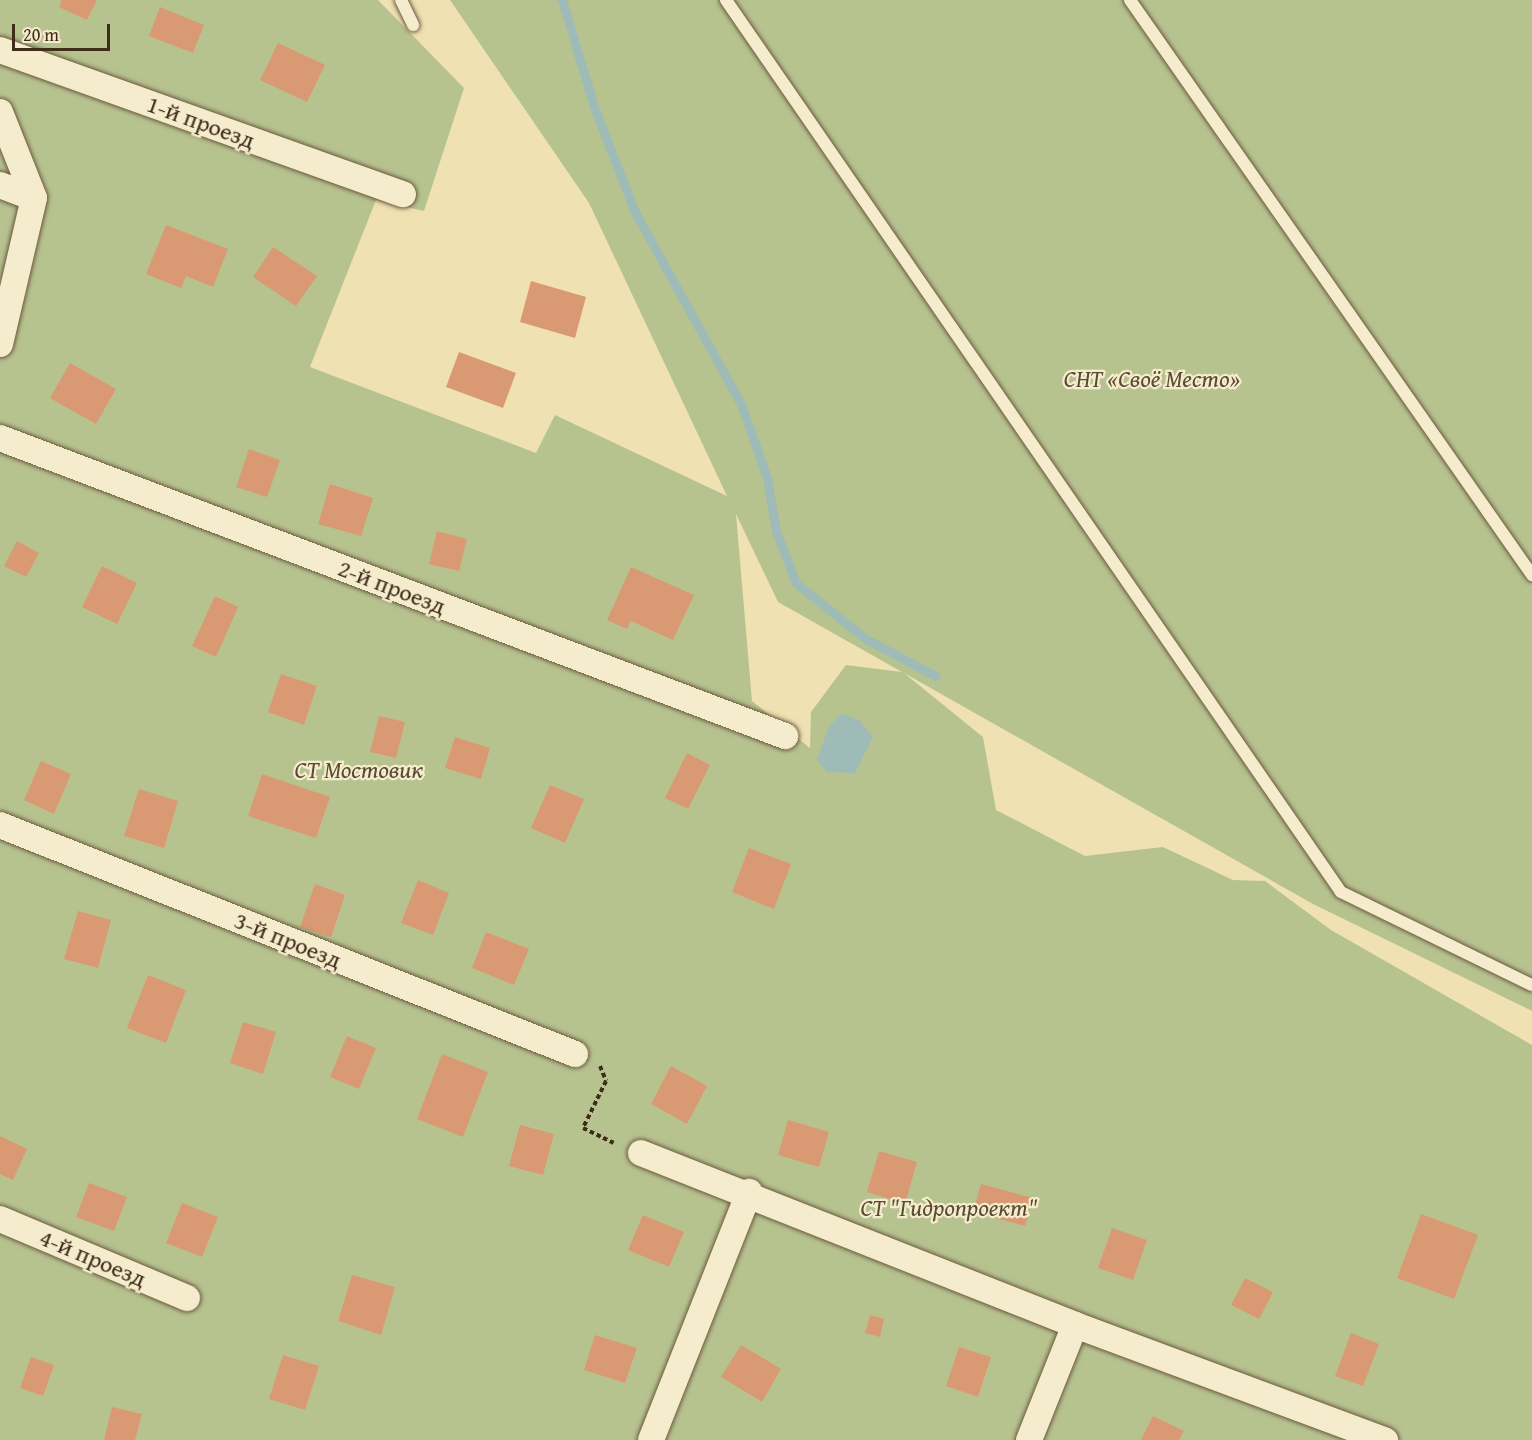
<!DOCTYPE html>
<html>
<head>
<meta charset="utf-8">
<style>
	body { margin:0 }
	#map { position:relative; width:1532px; height:1440px; overflow:hidden; background:#f0e1b3; font-family:"Gentium Book Plus",serif }
	div>[style] { position:absolute }
	.green>* { inset:0; background:#b7c38f }
	.water>* { inset:0; background:#9ebbb7 }
	.stream>* { height:9px; margin:-4.5px; padding:0 4.5px; transform-origin:4.5px; border-radius:4.5px; background:#9ebbb7 }
	.building>* { inset:0; background:#d99a73 }
	.path>* { height:4px; margin-top:-2px; transform-origin:0; background:repeating-linear-gradient(90deg,#402d19 0 4.5px,transparent 0 7.5px) }
	.roads { filter:drop-shadow(0 0 2px #6c5a40) drop-shadow(0 0 2px #6c5a40) }
	.service>* { height:12px; margin:-6px; padding:0 6px; transform-origin:6px; border-radius:6px; background:#f5ecce }
	.minor>* { height:26px; margin:-13px; padding:0 13px; transform-origin:13px; border-radius:13px; background:#f5ecce }
	span { translate:-50% -50%; white-space:nowrap; text-align:center; line-height:1.15; -webkit-text-stroke:4.5px #f5ecce; paint-order:stroke }
	.street-label { font-size:24px; color:#402d19 }
	.park-label { font-size:24px; color:#584b31; font-style:italic }
	.scale { position:absolute; left:12px; top:24px; width:98px; height:27px; box-sizing:border-box; border:3px solid #402d19; border-top:0; padding-left:8px; font-size:18px; line-height:21px; white-space:nowrap; color:#402d19; -webkit-text-stroke:4px #f5ecce; paint-order:stroke }
</style>
</head>
<body>
<div id="map">
	<div class="green">
		<div style="clip-path:polygon(evenodd,0 0,378px 0,464px 88px,424px 211px,376px 200px,310px 367px,536px 453px,555px 415px,727px 496px,589px 203px,450px 0,1532px 0,1532px 1011px,1313px 904px,904px 673px,983px 737px,996px 810px,1085px 856px,1163px 847px,1233px 880px,1265px 881px,1331px 930px,1532px 1045px,1532px 1440px,0 1440px,0 0,736px 514px,778px 602px,902px 672px,846px 665px,811px 712px,810px 748px,752px 701px,736px 514px)"></div>
	</div>
	<div class="water">
		<div style="clip-path:polygon(842px 713px,860px 721px,873px 737px,855px 773px,827px 772px,817px 760px,829px 726px)"></div>
	</div>
	<div class="stream">
		<div style="left:562px;top:0;width:112px;rotate:73.3deg"></div>
		<div style="left:594px;top:107px;width:113px;rotate:68.7deg"></div>
		<div style="left:635px;top:212px;width:219px;rotate:61.1deg"></div>
		<div style="left:741px;top:404px;width:78px;rotate:70.6deg"></div>
		<div style="left:767px;top:478px;width:54px;rotate:80.4deg"></div>
		<div style="left:776px;top:531px;width:56px;rotate:69deg"></div>
		<div style="left:796px;top:583px;width:90px;rotate:38.7deg"></div>
		<div style="left:866px;top:639px;width:79px;rotate:27.9deg"></div>
	</div>
	<div class="building">
		<div style="clip-path:polygon(62px 0,97px 0,87px 20px,59px 7px)"></div>
		<div style="clip-path:polygon(160px 7px,204px 25px,193px 53px,149px 36px)"></div>
		<div style="clip-path:polygon(278px 43px,325px 65px,307px 102px,260px 80px)"></div>
		<div style="clip-path:polygon(166px 225px,228px 249px,213px 287px,186px 276px,181px 288px,146px 274px)"></div>
		<div style="clip-path:polygon(273px 247px,317px 276px,296px 306px,253px 277px)"></div>
		<div style="clip-path:polygon(531px 281px,586px 297px,575px 338px,520px 322px)"></div>
		<div style="clip-path:polygon(459px 352px,516px 373px,503px 408px,446px 387px)"></div>
		<div style="clip-path:polygon(70px 363px,116px 389px,96px 424px,50px 398px)"></div>
		<div style="clip-path:polygon(249px 449px,280px 460px,267px 497px,236px 487px)"></div>
		<div style="clip-path:polygon(330px 484px,373px 498px,361px 536px,318px 524px)"></div>
		<div style="clip-path:polygon(437px 531px,467px 539px,459px 571px,429px 564px)"></div>
		<div style="clip-path:polygon(17px 541px,39px 553px,26px 577px,4px 566px)"></div>
		<div style="clip-path:polygon(102px 566px,137px 583px,117px 624px,82px 607px)"></div>
		<div style="clip-path:polygon(631px 567px,694px 595px,673px 640px,631px 621px,627px 629px,607px 620px)"></div>
		<div style="clip-path:polygon(215px 596px,238px 607px,216px 657px,192px 646px)"></div>
		<div style="clip-path:polygon(281px 674px,317px 686px,304px 725px,268px 712px)"></div>
		<div style="clip-path:polygon(379px 716px,405px 722px,396px 758px,370px 752px)"></div>
		<div style="clip-path:polygon(455px 737px,490px 748px,481px 779px,445px 768px)"></div>
		<div style="clip-path:polygon(687px 753px,710px 765px,688px 809px,665px 798px)"></div>
		<div style="clip-path:polygon(41px 761px,71px 774px,54px 814px,24px 800px)"></div>
		<div style="clip-path:polygon(262px 774px,330px 797px,316px 838px,248px 816px)"></div>
		<div style="clip-path:polygon(550px 785px,584px 799px,565px 843px,531px 828px)"></div>
		<div style="clip-path:polygon(139px 789px,178px 801px,164px 848px,124px 836px)"></div>
		<div style="clip-path:polygon(749px 848px,791px 864px,774px 909px,732px 892px)"></div>
		<div style="clip-path:polygon(418px 880px,449px 893px,433px 935px,401px 923px)"></div>
		<div style="clip-path:polygon(315px 884px,345px 895px,331px 937px,300px 927px)"></div>
		<div style="clip-path:polygon(78px 911px,111px 920px,98px 968px,64px 959px)"></div>
		<div style="clip-path:polygon(486px 932px,529px 949px,514px 985px,472px 968px)"></div>
		<div style="clip-path:polygon(148px 975px,186px 990px,166px 1043px,127px 1028px)"></div>
		<div style="clip-path:polygon(243px 1022px,276px 1032px,263px 1074px,230px 1063px)"></div>
		<div style="clip-path:polygon(347px 1036px,376px 1048px,359px 1089px,330px 1077px)"></div>
		<div style="clip-path:polygon(442px 1054px,488px 1072px,463px 1137px,417px 1119px)"></div>
		<div style="clip-path:polygon(671px 1066px,707px 1086px,687px 1124px,651px 1104px)"></div>
		<div style="clip-path:polygon(788px 1120px,829px 1132px,819px 1167px,778px 1155px)"></div>
		<div style="clip-path:polygon(520px 1125px,554px 1134px,543px 1175px,509px 1166px)"></div>
		<div style="clip-path:polygon(0 1136px,27px 1149px,13px 1180px,0 1174px)"></div>
		<div style="clip-path:polygon(879px 1151px,917px 1162px,905px 1204px,867px 1192px)"></div>
		<div style="clip-path:polygon(89px 1183px,127px 1197px,114px 1231px,76px 1217px)"></div>
		<div style="clip-path:polygon(981px 1184px,1033px 1198px,1025px 1226px,973px 1212px)"></div>
		<div style="clip-path:polygon(182px 1203px,218px 1217px,202px 1257px,166px 1243px)"></div>
		<div style="clip-path:polygon(1421px 1214px,1478px 1235px,1454px 1299px,1397px 1278px)"></div>
		<div style="clip-path:polygon(643px 1215px,684px 1232px,669px 1267px,628px 1250px)"></div>
		<div style="clip-path:polygon(1112px 1228px,1147px 1240px,1133px 1280px,1098px 1268px)"></div>
		<div style="clip-path:polygon(352px 1275px,395px 1287px,381px 1335px,338px 1321px)"></div>
		<div style="clip-path:polygon(1245px 1278px,1273px 1292px,1259px 1319px,1231px 1305px)"></div>
		<div style="clip-path:polygon(870px 1315px,884px 1319px,880px 1337px,865px 1333px)"></div>
		<div style="clip-path:polygon(1351px 1333px,1379px 1344px,1363px 1386px,1335px 1376px)"></div>
		<div style="clip-path:polygon(595px 1335px,637px 1348px,625px 1383px,584px 1370px)"></div>
		<div style="clip-path:polygon(741px 1345px,781px 1369px,762px 1402px,721px 1377px)"></div>
		<div style="clip-path:polygon(959px 1347px,991px 1357px,978px 1397px,946px 1386px)"></div>
		<div style="clip-path:polygon(283px 1355px,319px 1366px,305px 1410px,269px 1399px)"></div>
		<div style="clip-path:polygon(31px 1357px,54px 1365px,43px 1396px,20px 1388px)"></div>
		<div style="clip-path:polygon(112px 1407px,142px 1414px,135px 1440px,104px 1440px)"></div>
		<div style="clip-path:polygon(1153px 1416px,1184px 1431px,1179px 1440px,1141px 1440px)"></div>
	</div>
	<div class="path">
		<div style="left:600px;top:1066px;width:16px;rotate:68deg"></div>
		<div style="left:606px;top:1081px;width:52px;rotate:116.1deg"></div>
		<div style="left:583px;top:1128px;width:34px;rotate:26deg"></div>
	</div>
	<div class="roads">
		<div class="service">
			<div style="left:401px;top:0;width:28px;rotate:64deg"></div>
			<div style="left:726px;top:0;width:1083px;rotate:55.42deg"></div>
			<div style="left:1341px;top:892px;width:212px;rotate:26deg"></div>
			<div style="left:1130px;top:0;width:702px;rotate:55.04deg"></div>
		</div>
		<div class="minor">
			<div style="left:0;top:50px;width:428px;rotate:19.7deg"></div>
			<div style="left:0;top:112px;width:92px;rotate:68.4deg"></div>
			<div style="left:34px;top:198px;width:150px;rotate:103.1deg"></div>
			<div style="left:0;top:185px;width:36px;rotate:21deg"></div>
			<div style="left:0;top:438px;width:840px;rotate:20.79deg"></div>
			<div style="left:0;top:825px;width:619px;rotate:21.72deg"></div>
			<div style="left:641px;top:1153px;width:467px;rotate:21.6deg"></div>
			<div style="left:1075px;top:1325px;width:331px;rotate:20.4deg"></div>
			<div style="left:0;top:1219px;width:203px;rotate:22.9deg"></div>
			<div style="left:651px;top:1440px;width:267px;rotate:-68.4deg"></div>
			<div style="left:1029px;top:1440px;width:124px;rotate:-68.2deg"></div>
		</div>
	</div>
	<div class="street-label">
		<span style="left:201px;top:122px;rotate:20deg">1-й проезд</span>
		<span style="left:392px;top:587px;rotate:21deg">2-й проезд</span>
		<span style="left:288px;top:940px;rotate:22deg">3-й проезд</span>
		<span style="left:93px;top:1258px;rotate:23deg">4-й проезд</span>
	</div>
	<div class="park-label">
		<span style="left:1152px;top:379px">СНТ «Своё Место»</span>
		<span style="left:359px;top:770px">СТ Мостовик</span>
		<span style="left:949px;top:1208px">СТ "Гидропроект"</span>
	</div>
	<div class="scale">20 m</div>
</div>
</body>
</html>
